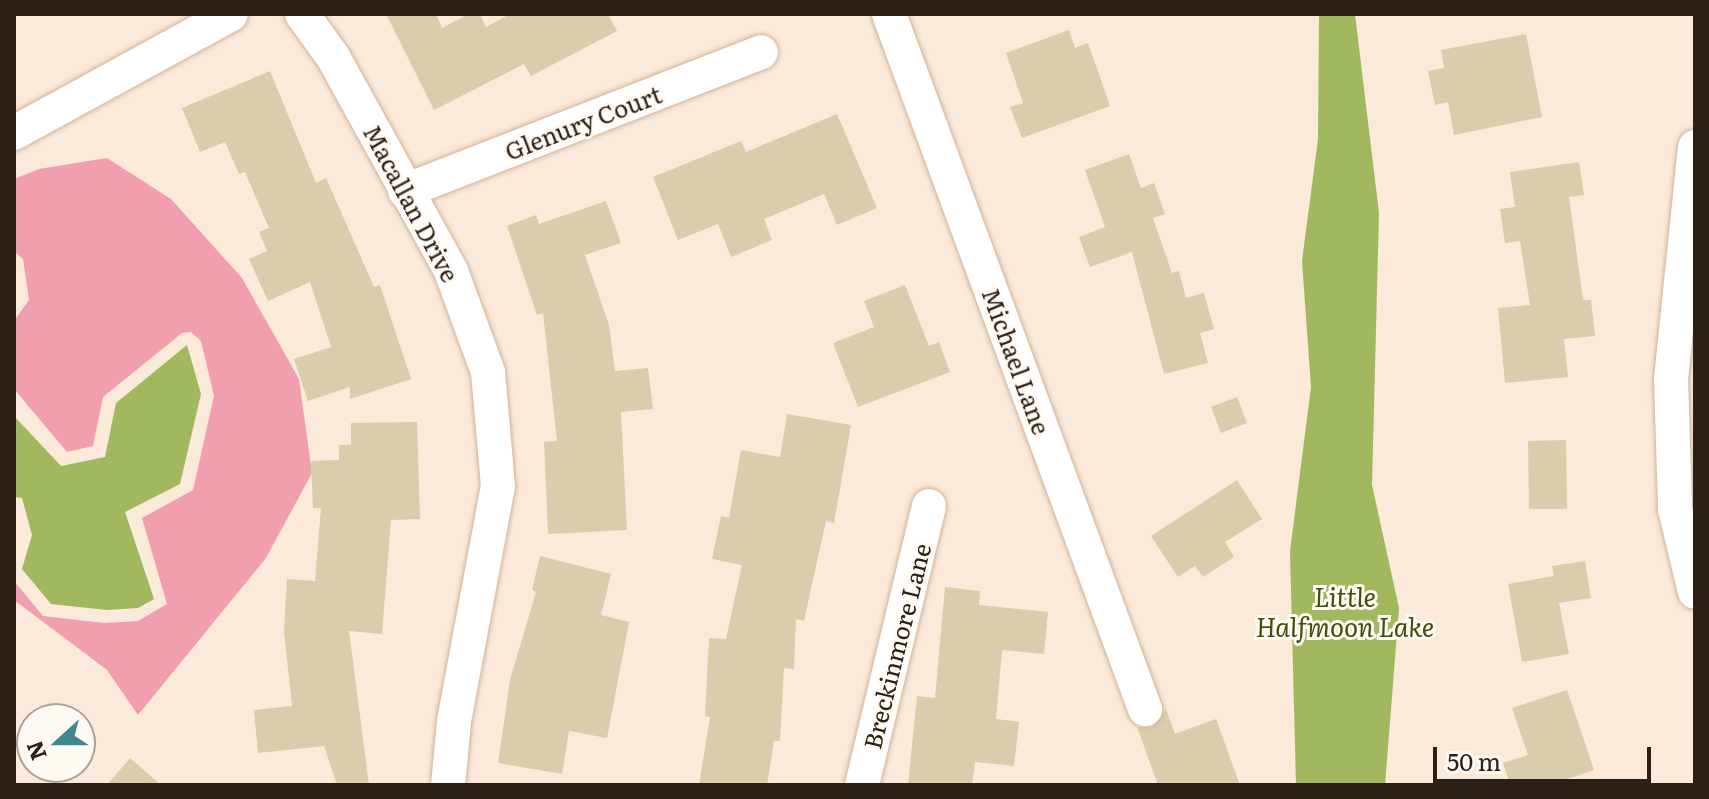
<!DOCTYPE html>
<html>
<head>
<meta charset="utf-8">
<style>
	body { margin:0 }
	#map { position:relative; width:1709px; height:799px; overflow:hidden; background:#fbe9d9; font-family:Literata,serif }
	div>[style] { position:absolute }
	.green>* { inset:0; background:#f19faf }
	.water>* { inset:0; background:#a1b85e }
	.building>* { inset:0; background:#d9cdab }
	.roads { filter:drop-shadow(0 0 2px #d0b39a) drop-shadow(0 0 2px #d0b39a) }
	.minor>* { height:34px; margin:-17px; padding:0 17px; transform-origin:17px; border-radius:17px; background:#fff }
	span { translate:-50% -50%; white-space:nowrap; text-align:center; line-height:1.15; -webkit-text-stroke:6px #fff9f3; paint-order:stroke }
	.street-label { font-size:24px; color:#2a2016 }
	.water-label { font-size:26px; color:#414f0b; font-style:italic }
	.frame { position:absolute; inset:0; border:16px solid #2a2016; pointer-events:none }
	.north { position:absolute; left:16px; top:703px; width:80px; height:80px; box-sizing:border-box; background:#fff9f3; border:2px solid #aaa29b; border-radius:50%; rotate:249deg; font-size:22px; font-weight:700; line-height:32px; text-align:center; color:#2a2016 }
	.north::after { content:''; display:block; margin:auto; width:28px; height:36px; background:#418791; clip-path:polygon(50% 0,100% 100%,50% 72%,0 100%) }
	.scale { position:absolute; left:1433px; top:747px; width:218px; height:36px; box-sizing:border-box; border:4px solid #2a2016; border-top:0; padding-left:10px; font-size:24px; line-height:28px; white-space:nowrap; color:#2a2016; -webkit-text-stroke:6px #fff9f3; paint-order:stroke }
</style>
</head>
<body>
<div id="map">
	<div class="green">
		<div style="clip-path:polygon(107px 158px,171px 199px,242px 278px,299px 379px,312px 473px,266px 558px,138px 715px,107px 670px,14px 600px,14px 581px,43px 616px,104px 623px,138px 621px,167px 604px,142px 518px,193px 490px,214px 396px,201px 341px,191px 332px,182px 333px,103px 397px,93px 446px,67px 452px,14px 389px,14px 321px,29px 300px,23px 259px,14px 251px,14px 179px,39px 169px)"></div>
	</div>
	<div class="water">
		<div style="clip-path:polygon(1319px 14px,1355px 14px,1379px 213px,1372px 485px,1399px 608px,1385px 785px,1296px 785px,1290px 551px,1311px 387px,1302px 261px,1318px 139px)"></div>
		<div style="clip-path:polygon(187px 345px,201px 394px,180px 484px,125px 512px,154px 599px,138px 608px,107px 610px,51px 604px,22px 569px,32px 535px,22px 498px,14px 497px,14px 416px,61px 466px,105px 457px,116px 403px)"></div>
	</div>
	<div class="building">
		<div style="clip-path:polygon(386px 14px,436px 14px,442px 28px,469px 14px,480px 14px,486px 27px,510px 14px,608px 14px,617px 31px,531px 76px,524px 64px,434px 110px)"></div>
		<div style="clip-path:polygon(1069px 30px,1075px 48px,1088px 43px,1110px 106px,1022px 138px,1010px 107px,1023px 103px,1006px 53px)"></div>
		<div style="clip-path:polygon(1526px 34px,1542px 117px,1454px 135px,1448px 102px,1435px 105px,1428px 71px,1444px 68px,1441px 50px)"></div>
		<div style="clip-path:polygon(270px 71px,316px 183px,326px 178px,374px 287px,380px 285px,411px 379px,350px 399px,350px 387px,308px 401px,294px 359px,331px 347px,310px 282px,268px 301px,249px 259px,267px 251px,259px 232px,269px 228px,245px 172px,239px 174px,225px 142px,200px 152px,182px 108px)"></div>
		<div style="clip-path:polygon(837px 114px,877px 208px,837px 225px,824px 194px,764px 219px,772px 240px,731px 257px,718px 224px,678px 240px,653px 177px,741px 141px,746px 152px)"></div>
		<div style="clip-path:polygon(1129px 154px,1141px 188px,1154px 183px,1165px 214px,1153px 218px,1172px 273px,1179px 271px,1186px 298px,1204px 293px,1214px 329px,1200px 333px,1208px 363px,1164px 374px,1132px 252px,1090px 267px,1079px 237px,1105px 227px,1085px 170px)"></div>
		<div style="clip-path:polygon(1579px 162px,1584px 195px,1569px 197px,1583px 300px,1591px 300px,1595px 336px,1564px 339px,1568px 377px,1505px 383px,1498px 308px,1530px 305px,1520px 241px,1505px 243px,1500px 209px,1515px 207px,1510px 172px)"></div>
		<div style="clip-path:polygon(606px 201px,621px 243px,585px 255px,609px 325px,615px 371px,648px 368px,653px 409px,621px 412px,627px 530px,548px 534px,544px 442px,557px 441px,543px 313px,537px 315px,507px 226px,536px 215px,539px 224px)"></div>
		<div style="clip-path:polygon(905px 285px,929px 346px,939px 342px,950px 372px,858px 407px,833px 343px,874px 327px,864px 301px)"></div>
		<div style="clip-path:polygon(1237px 397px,1247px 423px,1221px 433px,1211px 407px)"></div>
		<div style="clip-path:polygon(787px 414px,851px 425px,834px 523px,826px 521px,804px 621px,796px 619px,794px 669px,784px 668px,780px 741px,774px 741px,767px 785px,699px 785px,710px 717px,705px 716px,709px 638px,726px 639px,742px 565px,712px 559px,721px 516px,729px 518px,741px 450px,780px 457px)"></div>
		<div style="clip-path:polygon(417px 422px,420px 519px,391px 520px,382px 634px,349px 631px,369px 785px,337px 785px,324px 746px,258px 753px,254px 710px,292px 706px,284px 631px,287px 579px,315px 581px,321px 508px,313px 508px,311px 461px,339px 460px,339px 445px,351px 445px,351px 423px)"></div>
		<div style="clip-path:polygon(1566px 440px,1567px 509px,1529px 509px,1528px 441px)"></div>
		<div style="clip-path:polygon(1237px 480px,1262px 519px,1225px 542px,1234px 557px,1203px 577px,1195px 566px,1178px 577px,1151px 536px)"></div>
		<div style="clip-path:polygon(540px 556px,611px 574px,601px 615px,629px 622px,607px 738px,569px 731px,562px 774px,498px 763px,510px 680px,536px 592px,532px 590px)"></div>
		<div style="clip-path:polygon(1585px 561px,1591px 598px,1559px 603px,1569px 654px,1522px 662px,1508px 584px,1554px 576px,1552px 566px)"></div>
		<div style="clip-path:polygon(945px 587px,980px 591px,979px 605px,1048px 612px,1044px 654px,1002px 650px,996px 719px,1019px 722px,1014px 766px,975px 762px,972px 785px,908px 785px,917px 696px,935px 698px)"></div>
		<div style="clip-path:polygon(1567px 690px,1594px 770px,1550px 785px,1510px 785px,1503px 763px,1528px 755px,1512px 708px)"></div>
		<div style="clip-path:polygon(1166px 709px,1175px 734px,1216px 719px,1240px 785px,1158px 785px,1137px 727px,1153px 727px)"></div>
		<div style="clip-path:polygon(130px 758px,161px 785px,107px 785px)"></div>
	</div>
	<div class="roads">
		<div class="minor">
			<div style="left:302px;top:14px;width:53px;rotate:54.2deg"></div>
			<div style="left:333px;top:57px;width:244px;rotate:61.1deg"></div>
			<div style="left:451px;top:271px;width:108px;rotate:69.9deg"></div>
			<div style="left:488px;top:372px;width:114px;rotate:85deg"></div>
			<div style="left:498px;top:486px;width:240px;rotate:100.6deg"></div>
			<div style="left:454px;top:722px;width:63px;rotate:95.4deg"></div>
			<div style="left:889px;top:14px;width:741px;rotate:69.78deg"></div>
			<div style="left:14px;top:133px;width:247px;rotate:-28.7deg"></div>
			<div style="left:1695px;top:147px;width:233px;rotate:95.9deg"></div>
			<div style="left:1671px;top:379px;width:130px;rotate:88.2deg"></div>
			<div style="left:1675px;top:509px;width:85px;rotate:76.5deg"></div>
			<div style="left:405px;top:191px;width:382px;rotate:-21.3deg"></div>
			<div style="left:862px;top:785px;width:287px;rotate:-76.5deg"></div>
		</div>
	</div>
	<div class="street-label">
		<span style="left:583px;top:122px;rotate:-21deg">Glenury Court</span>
		<span style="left:412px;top:203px;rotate:62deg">Macallan Drive</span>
		<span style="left:1017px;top:361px;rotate:70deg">Michael Lane</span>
		<span style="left:896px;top:646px;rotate:-76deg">Breckinmore Lane</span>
	</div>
	<div class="water-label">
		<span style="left:1345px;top:611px">Little<br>Halfmoon Lake</span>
	</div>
	<div class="frame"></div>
	<div class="north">N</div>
	<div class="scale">50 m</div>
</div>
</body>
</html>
